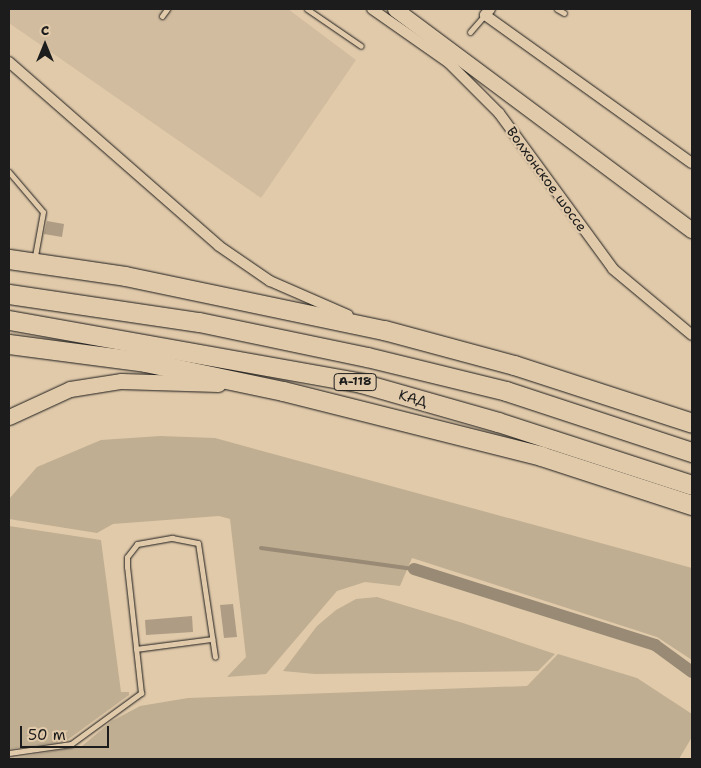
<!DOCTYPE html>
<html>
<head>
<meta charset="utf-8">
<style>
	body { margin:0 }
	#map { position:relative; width:701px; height:768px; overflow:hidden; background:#e1caaa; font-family:"Shantell Sans",sans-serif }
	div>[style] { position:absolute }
	.built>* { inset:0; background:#d2bc9f }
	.green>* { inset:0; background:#c0ae92 }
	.stream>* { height:4px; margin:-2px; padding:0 2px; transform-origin:2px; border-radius:2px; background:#988a75 }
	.canal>* { height:12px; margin:-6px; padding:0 6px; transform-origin:6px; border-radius:6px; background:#988a75 }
	.building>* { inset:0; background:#ae9c85 }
	.roads { filter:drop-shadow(0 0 1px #1c1c1c) drop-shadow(0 0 1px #1c1c1c) }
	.service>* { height:5px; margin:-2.5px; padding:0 2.5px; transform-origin:2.5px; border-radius:2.5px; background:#e1caaa }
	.minor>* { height:10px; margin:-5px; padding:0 5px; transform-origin:5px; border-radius:5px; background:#e1caaa }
	.secondary>* { height:15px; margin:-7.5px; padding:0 7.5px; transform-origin:7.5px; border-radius:7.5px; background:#e1caaa }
	.motorway>* { height:19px; margin:-9.5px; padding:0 9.5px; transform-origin:9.5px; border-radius:9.5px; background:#e1caaa }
	span { translate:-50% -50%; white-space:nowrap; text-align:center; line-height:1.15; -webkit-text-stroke:4.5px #e1caaa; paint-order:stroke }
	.shield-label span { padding:1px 4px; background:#e1caaa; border:1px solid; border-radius:4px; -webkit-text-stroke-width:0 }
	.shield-label { font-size:12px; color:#1c1c1c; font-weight:700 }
	.street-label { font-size:14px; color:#1c1c1c }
	.frame { position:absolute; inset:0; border:10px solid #1c1c1c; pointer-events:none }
	.north { position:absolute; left:20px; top:20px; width:50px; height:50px; -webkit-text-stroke:4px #e1caaa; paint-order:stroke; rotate:0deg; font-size:14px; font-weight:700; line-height:20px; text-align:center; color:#1c1c1c }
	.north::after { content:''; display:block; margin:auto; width:18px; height:22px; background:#1c1c1c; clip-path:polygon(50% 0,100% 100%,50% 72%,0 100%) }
	.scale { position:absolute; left:20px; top:726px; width:89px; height:22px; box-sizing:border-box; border:2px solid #1c1c1c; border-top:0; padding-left:6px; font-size:15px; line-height:18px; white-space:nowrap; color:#1c1c1c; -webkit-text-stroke:4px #e1caaa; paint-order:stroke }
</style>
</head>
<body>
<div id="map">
	<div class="built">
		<div style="clip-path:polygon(9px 9px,288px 9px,356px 60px,261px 198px,9px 23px)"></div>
	</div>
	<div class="green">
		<div style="clip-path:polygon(160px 436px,215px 438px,692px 568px,692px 660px,657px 637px,412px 558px,400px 586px,365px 582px,337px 591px,266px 674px,227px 677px,246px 657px,230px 519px,219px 516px,113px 524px,97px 533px,9px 519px,9px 499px,37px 467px,101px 440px)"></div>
		<div style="clip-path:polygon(9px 526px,101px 540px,121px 692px,129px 692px,129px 695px,66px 741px,9px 749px)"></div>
		<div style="clip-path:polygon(377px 597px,463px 623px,555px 654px,538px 671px,315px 674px,283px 671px,317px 626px,336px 610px,356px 599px)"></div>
		<div style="clip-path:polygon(558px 654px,637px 678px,692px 714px,692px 737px,679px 759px,9px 759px,82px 746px,112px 721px,140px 706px,188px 698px,527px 686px)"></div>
	</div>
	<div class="stream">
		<div style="left:261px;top:548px;width:154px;rotate:7.8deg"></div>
	</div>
	<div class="canal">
		<div style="left:414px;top:569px;width:253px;rotate:17.5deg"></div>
		<div style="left:655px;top:645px;width:46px;rotate:36.1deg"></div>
	</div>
	<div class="building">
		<div style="clip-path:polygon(47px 221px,64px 224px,62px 237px,44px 234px)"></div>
		<div style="clip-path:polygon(233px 604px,237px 637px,224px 638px,220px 605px)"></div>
		<div style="clip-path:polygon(192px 616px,193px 632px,146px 635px,145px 620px)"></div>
	</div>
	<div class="roads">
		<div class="service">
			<div style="left:307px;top:9px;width:65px;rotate:34.4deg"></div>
			<div style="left:557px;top:9px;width:8px;rotate:30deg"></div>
			<div style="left:162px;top:16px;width:9px;rotate:-54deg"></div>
			<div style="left:470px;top:32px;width:23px;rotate:-49deg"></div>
			<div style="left:9px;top:172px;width:52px;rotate:49.6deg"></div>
			<div style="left:43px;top:212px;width:45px;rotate:100.3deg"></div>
			<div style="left:136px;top:649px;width:77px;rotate:-7.5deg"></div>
			<div style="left:9px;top:753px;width:63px;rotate:-8.3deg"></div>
			<div style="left:71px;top:744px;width:87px;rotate:-36.1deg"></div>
			<div style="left:141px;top:693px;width:127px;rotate:-96.3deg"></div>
			<div style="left:127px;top:567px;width:10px;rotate:-90deg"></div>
			<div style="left:127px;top:557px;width:16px;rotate:-52deg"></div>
			<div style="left:137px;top:544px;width:36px;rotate:-10deg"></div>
			<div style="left:172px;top:538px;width:26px;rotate:11deg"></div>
			<div style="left:198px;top:543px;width:115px;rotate:81.5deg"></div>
		</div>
		<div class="minor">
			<div style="left:372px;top:9px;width:94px;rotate:35deg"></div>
			<div style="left:449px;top:63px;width:71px;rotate:45deg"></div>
			<div style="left:499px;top:113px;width:193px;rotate:53.8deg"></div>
			<div style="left:613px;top:269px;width:103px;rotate:39.9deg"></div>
			<div style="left:490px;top:9px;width:8px;rotate:130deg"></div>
			<div style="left:485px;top:15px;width:254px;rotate:35.6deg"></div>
			<div style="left:9px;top:62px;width:279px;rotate:41.2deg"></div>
			<div style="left:219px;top:246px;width:62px;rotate:34.5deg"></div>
			<div style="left:270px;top:281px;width:85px;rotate:23.6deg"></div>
		</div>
		<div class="secondary">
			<div style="left:395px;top:9px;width:370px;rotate:36.7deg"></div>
			<div style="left:9px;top:417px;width:67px;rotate:-24.7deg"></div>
			<div style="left:70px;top:389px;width:52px;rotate:-8.9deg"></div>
			<div style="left:121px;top:381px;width:97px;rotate:1.8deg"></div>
		</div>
		<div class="motorway">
			<div style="left:9px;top:259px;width:117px;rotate:8.3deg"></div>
			<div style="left:125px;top:276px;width:265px;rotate:11.8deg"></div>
			<div style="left:384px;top:330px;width:135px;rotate:15.1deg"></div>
			<div style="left:514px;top:365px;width:187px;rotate:18deg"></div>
			<div style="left:9px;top:294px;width:192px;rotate:8.4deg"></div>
			<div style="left:199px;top:322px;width:172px;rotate:11.8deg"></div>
			<div style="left:367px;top:357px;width:143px;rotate:13.7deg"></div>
			<div style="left:506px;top:391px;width:196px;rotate:18.2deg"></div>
			<div style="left:9px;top:320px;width:358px;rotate:10.1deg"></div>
			<div style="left:361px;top:383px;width:142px;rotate:15.9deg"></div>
			<div style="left:498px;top:422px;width:204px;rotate:18deg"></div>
			<div style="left:9px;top:344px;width:137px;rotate:7.5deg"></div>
			<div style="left:145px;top:362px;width:141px;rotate:11.9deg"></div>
			<div style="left:283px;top:391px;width:266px;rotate:14.1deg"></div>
			<div style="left:541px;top:456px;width:159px;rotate:18deg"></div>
		</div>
	</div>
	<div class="shield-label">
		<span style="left:355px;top:382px">А-118</span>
	</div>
	<div class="street-label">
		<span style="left:547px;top:179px;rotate:54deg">Волхонское шоссе</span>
		<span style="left:413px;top:398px;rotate:16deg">КАД</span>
	</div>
	<div class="frame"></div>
	<div class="north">С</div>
	<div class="scale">50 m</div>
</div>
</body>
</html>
